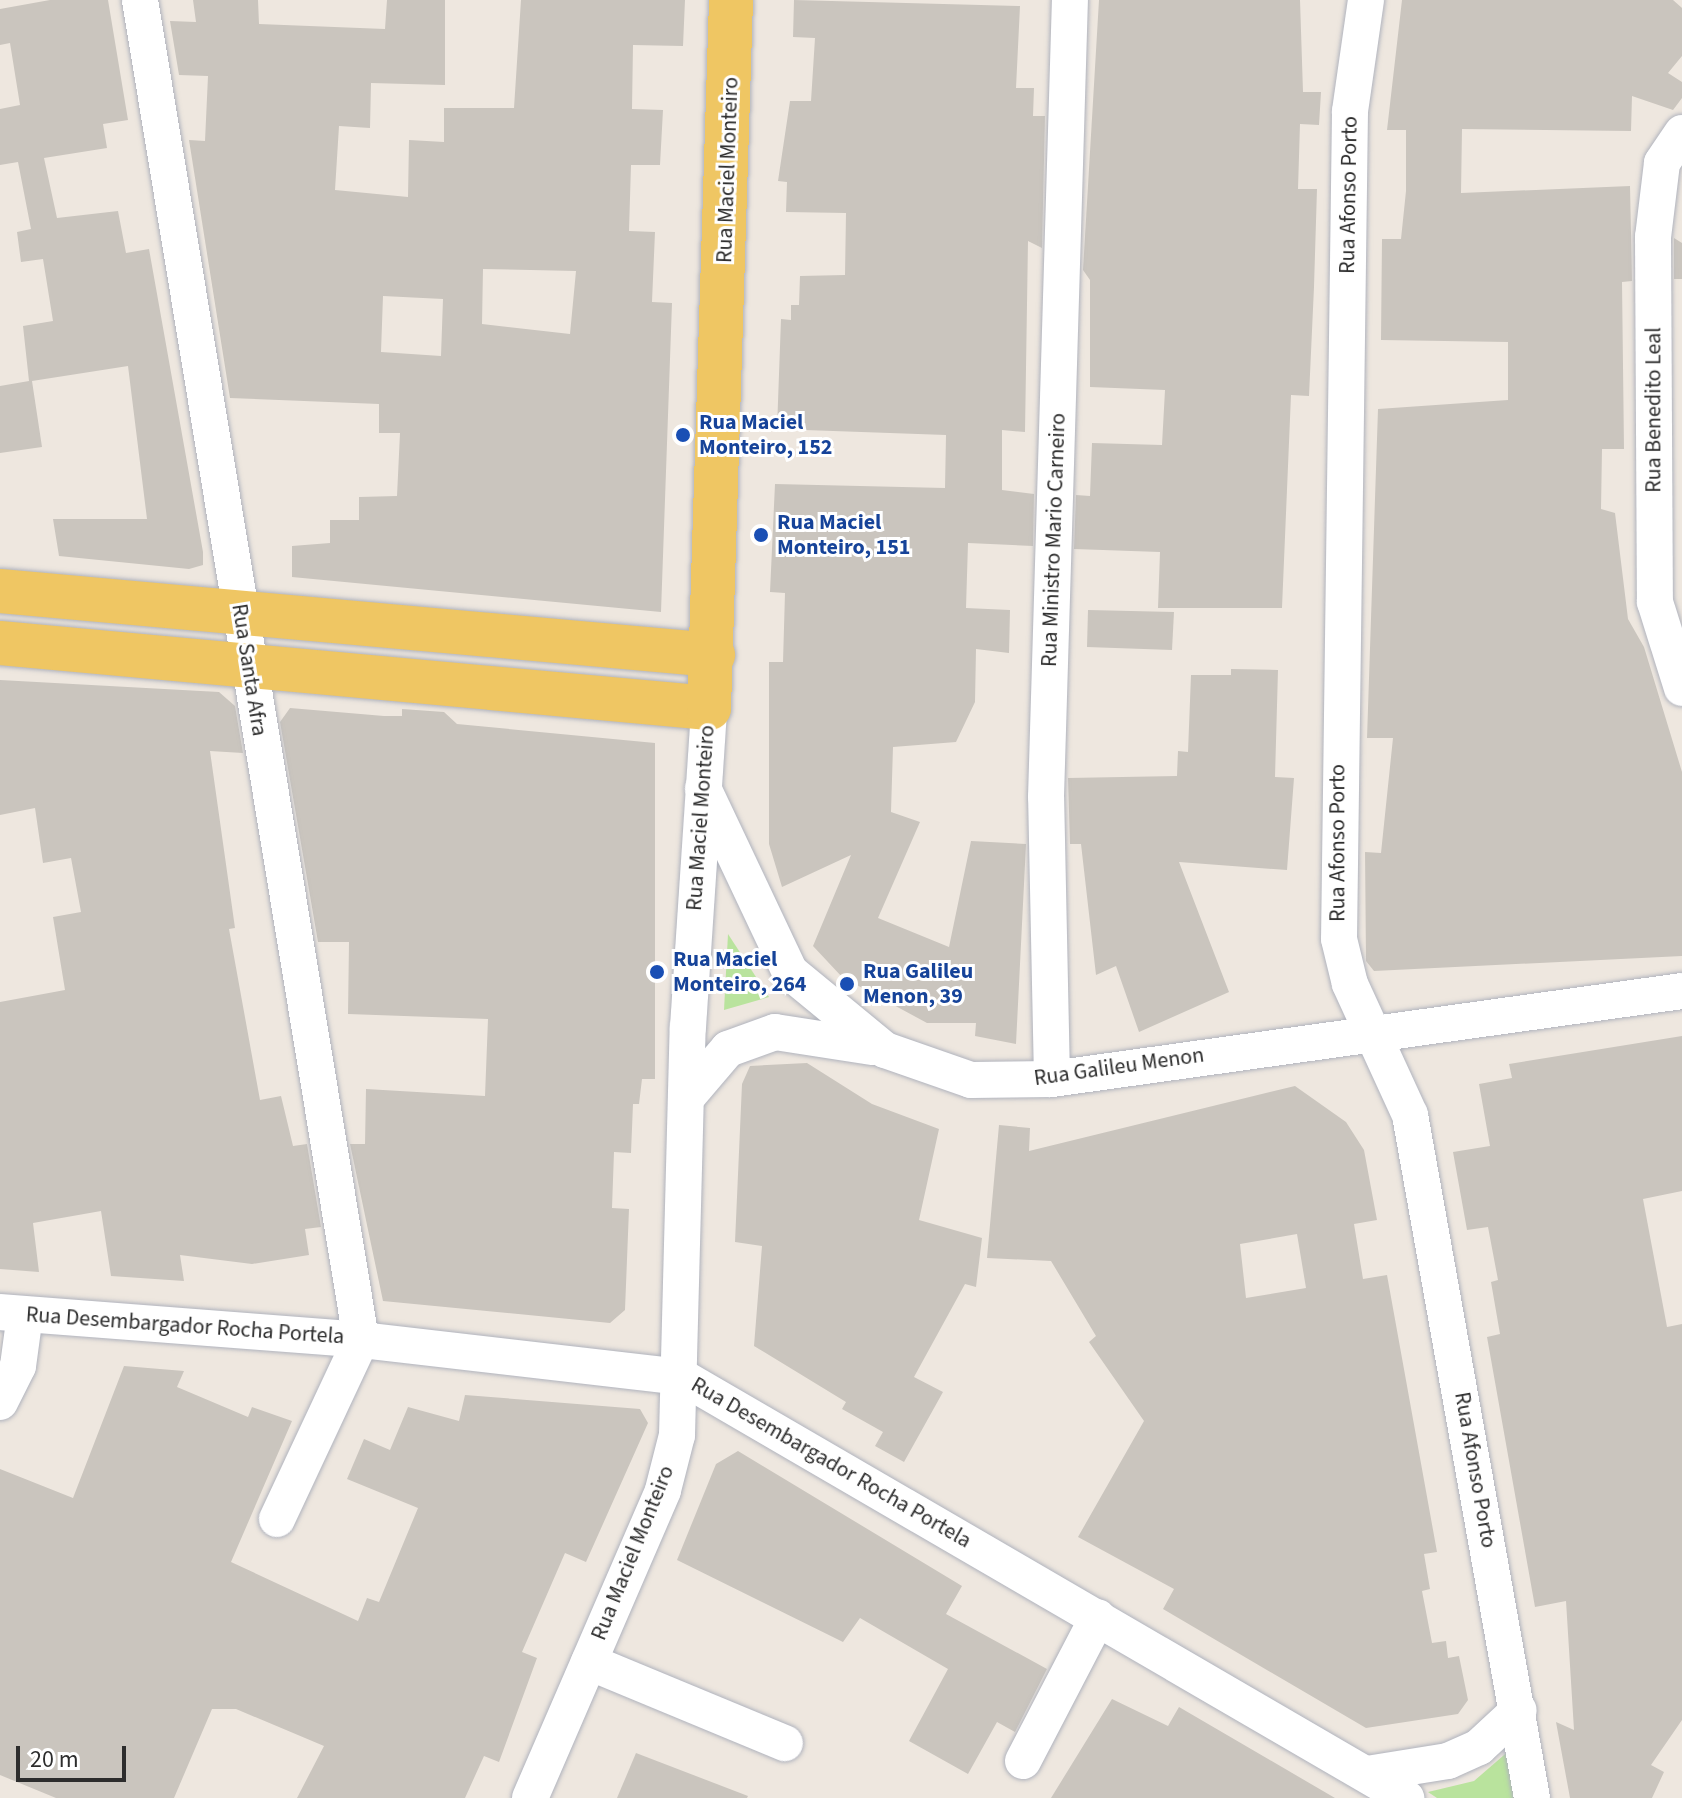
<!DOCTYPE html>
<html>
<head>
<meta charset="utf-8">
<style>
	body { margin:0 }
	#map { position:relative; width:1682px; height:1798px; overflow:hidden; background:#eee7df; font-family:"Source Sans 3",sans-serif }
	div>[style] { position:absolute }
	.green>* { inset:0; background:#b9e39d }
	.building>* { inset:0; background:#cac5be }
	.roads { filter:drop-shadow(0 0 2px #b0b3bd) drop-shadow(0 0 2px #b0b3bd) }
	.minor>* { height:36px; margin:-18px; padding:0 18px; transform-origin:18px; border-radius:18px; background:#fff }
	.major>* { height:44px; margin:-22px; padding:0 22px; transform-origin:22px; border-radius:22px; background:#efc663 }
	.dots>* { width:22px; height:22px; translate:-50% -50%; box-sizing:border-box; border:4px solid #fff; border-radius:50% }
	span { translate:-50% -50%; white-space:nowrap; text-align:center; line-height:1.15; -webkit-text-stroke:6px #fff; paint-order:stroke }
	.street-label { font-size:22px; color:#2d2d2d }
	.transit-label { font-size:22px; color:#164399; font-weight:700 }
	.left { translate:0 -50%; text-align:left }
	.scale { position:absolute; left:16px; top:1746px; width:110px; height:36px; box-sizing:border-box; border:4px solid #2d2d2d; border-top:0; padding-left:10px; font-size:24px; line-height:28px; white-space:nowrap; color:#2d2d2d; -webkit-text-stroke:6px #fff; paint-order:stroke }
</style>
</head>
<body>
<div id="map">
	<div class="green">
		<div style="clip-path:polygon(728px 934px,769px 997px,724px 1010px)"></div>
		<div style="clip-path:polygon(1511px 1749px,1519px 1798px,1437px 1798px,1428px 1792px,1474px 1781px)"></div>
	</div>
	<div class="building">
		<div style="clip-path:polygon(50px 0,108px 0,128px 120px,103px 124px,107px 148px,44px 158px,57px 218px,118px 211px,126px 253px,149px 249px,203px 552px,203px 565px,189px 569px,59px 556px,53px 519px,147px 519px,128px 366px,32px 381px,42px 447px,0 453px,0 386px,29px 381px,23px 326px,53px 321px,43px 259px,21px 262px,17px 232px,31px 229px,18px 162px,0 165px,0 109px,20px 105px,10px 43px,0 45px,0 9px)"></div>
		<div style="clip-path:polygon(evenodd,193px 0,258px 0,259px 24px,385px 29px,387px 0,445px 0,445px 85px,371px 83px,370px 128px,339px 126px,335px 190px,408px 197px,409px 140px,444px 142px,444px 108px,514px 108px,521px 0,685px 0,683px 46px,633px 45px,632px 109px,663px 110px,660px 165px,631px 165px,629px 231px,655px 232px,652px 302px,672px 303px,661px 612px,292px 577px,292px 546px,330px 543px,330px 520px,359px 520px,359px 497px,397px 496px,400px 433px,379px 433px,379px 404px,230px 398px,189px 140px,205px 141px,208px 76px,179px 75px,170px 21px,196px 22px,193px 0,483px 269px,576px 271px,570px 334px,482px 324px,483px 269px,193px 0,383px 296px,443px 299px,441px 356px,381px 352px,383px 296px)"></div>
		<div style="clip-path:polygon(794px 0,1020px 6px,1016px 88px,1034px 88px,1033px 116px,1045px 116px,1042px 248px,1028px 241px,1025px 432px,1002px 430px,1002px 490px,1034px 494px,1033px 546px,968px 543px,966px 608px,1010px 610px,1009px 653px,976px 649px,975px 702px,956px 742px,893px 747px,891px 812px,920px 822px,878px 918px,949px 947px,971px 841px,1026px 844px,1016px 1044px,975px 1036px,976px 1023px,927px 1023px,842px 977px,813px 946px,851px 855px,782px 887px,769px 844px,769px 662px,783px 662px,785px 593px,770px 592px,775px 484px,945px 488px,946px 435px,777px 429px,781px 319px,791px 320px,791px 305px,799px 305px,800px 276px,845px 275px,846px 213px,786px 212px,787px 182px,778px 181px,790px 101px,811px 101px,815px 38px,793px 37px)"></div>
		<div style="clip-path:polygon(1099px 0,1300px 0,1303px 92px,1321px 92px,1319px 125px,1300px 124px,1298px 189px,1317px 189px,1314px 287px,1309px 396px,1291px 395px,1282px 608px,1158px 608px,1160px 552px,1074px 549px,1076px 495px,1090px 496px,1092px 443px,1162px 445px,1165px 390px,1090px 387px,1090px 280px,1083px 270px)"></div>
		<div style="clip-path:polygon(1402px 0,1673px 0,1682px 8px,1682px 56px,1668px 73px,1682px 82px,1682px 98px,1673px 110px,1632px 96px,1631px 131px,1462px 129px,1461px 193px,1630px 186px,1632px 281px,1622px 282px,1624px 449px,1602px 449px,1601px 509px,1615px 513px,1628px 619px,1644px 647px,1682px 772px,1682px 956px,1374px 971px,1366px 961px,1365px 852px,1381px 853px,1393px 738px,1367px 738px,1378px 409px,1508px 400px,1508px 342px,1381px 340px,1382px 239px,1401px 239px,1406px 191px,1406px 130px,1387px 130px)"></div>
		<div style="clip-path:polygon(1674px 238px,1682px 243px,1682px 279px,1674px 279px)"></div>
		<div style="clip-path:polygon(1088px 610px,1174px 612px,1172px 650px,1087px 647px)"></div>
		<div style="clip-path:polygon(1231px 669px,1278px 670px,1275px 777px,1294px 778px,1287px 870px,1179px 862px,1229px 992px,1139px 1032px,1116px 966px,1096px 975px,1081px 844px,1070px 844px,1068px 778px,1177px 776px,1178px 751px,1188px 752px,1191px 675px,1231px 675px)"></div>
		<div style="clip-path:polygon(0 680px,219px 692px,235px 706px,243px 753px,210px 751px,235px 928px,229px 929px,260px 1100px,281px 1096px,293px 1146px,307px 1144px,321px 1227px,305px 1229px,309px 1255px,252px 1264px,180px 1255px,184px 1281px,111px 1276px,101px 1211px,33px 1223px,39px 1272px,0 1269px,0 1002px,65px 990px,53px 917px,81px 912px,71px 858px,43px 863px,35px 808px,0 815px)"></div>
		<div style="clip-path:polygon(290px 708px,384px 716px,402px 716px,402px 709px,444px 712px,457px 724px,655px 743px,655px 1079px,642px 1079px,639px 1104px,633px 1104px,631px 1153px,614px 1152px,612px 1208px,629px 1209px,625px 1310px,610px 1323px,383px 1301px,350px 1144px,365px 1144px,366px 1089px,485px 1096px,488px 1019px,348px 1014px,349px 942px,318px 942px,280px 722px)"></div>
		<div style="clip-path:polygon(1682px 1036px,1682px 1191px,1643px 1199px,1667px 1327px,1682px 1324px,1682px 1720px,1651px 1765px,1664px 1772px,1652px 1798px,1570px 1798px,1556px 1722px,1574px 1730px,1566px 1601px,1535px 1607px,1487px 1337px,1500px 1334px,1491px 1282px,1498px 1280px,1488px 1227px,1467px 1230px,1453px 1152px,1490px 1146px,1479px 1084px,1512px 1078px,1509px 1064px)"></div>
		<div style="clip-path:polygon(807px 1063px,872px 1104px,939px 1129px,919px 1220px,982px 1238px,976px 1287px,965px 1284px,914px 1377px,943px 1392px,904px 1462px,875px 1446px,883px 1432px,842px 1409px,846px 1402px,754px 1346px,762px 1246px,735px 1242px,742px 1084px,750px 1066px)"></div>
		<div style="clip-path:polygon(evenodd,1295px 1086px,1346px 1122px,1364px 1150px,1377px 1220px,1354px 1224px,1363px 1279px,1387px 1275px,1437px 1552px,1424px 1554px,1430px 1589px,1422px 1591px,1432px 1643px,1446px 1641px,1448px 1658px,1459px 1656px,1468px 1700px,1458px 1714px,1366px 1728px,1163px 1609px,1174px 1589px,1078px 1537px,1144px 1421px,1089px 1342px,1096px 1336px,1051px 1261px,987px 1258px,999px 1125px,1030px 1128px,1029px 1151px,1295px 1086px,1297px 1234px,1306px 1288px,1246px 1298px,1240px 1244px,1297px 1234px)"></div>
		<div style="clip-path:polygon(124px 1366px,184px 1371px,177px 1387px,248px 1417px,252px 1407px,292px 1421px,231px 1562px,358px 1621px,367px 1598px,379px 1602px,418px 1508px,347px 1479px,364px 1439px,390px 1450px,408px 1407px,459px 1421px,465px 1395px,640px 1409px,648px 1423px,586px 1562px,565px 1553px,522px 1652px,537px 1658px,499px 1762px,484px 1756px,465px 1798px,297px 1798px,324px 1746px,236px 1709px,212px 1709px,174px 1798px,56px 1798px,0 1775px,0 1469px,73px 1498px)"></div>
		<div style="clip-path:polygon(738px 1451px,962px 1586px,946px 1614px,1047px 1669px,1015px 1732px,997px 1722px,968px 1774px,909px 1741px,948px 1669px,860px 1618px,843px 1642px,677px 1560px,716px 1464px)"></div>
		<div style="clip-path:polygon(1112px 1699px,1168px 1726px,1179px 1707px,1335px 1798px,1051px 1798px)"></div>
		<div style="clip-path:polygon(636px 1753px,748px 1796px,747px 1798px,617px 1798px)"></div>
	</div>
	<div class="roads">
		<div class="minor">
			<div style="left:140px;top:0;width:1358px;rotate:80.63deg"></div>
			<div style="left:1366px;top:0;width:112px;rotate:98.2deg"></div>
			<div style="left:1350px;top:111px;width:828px;rotate:90.76deg"></div>
			<div style="left:1339px;top:939px;width:46px;rotate:76.3deg"></div>
			<div style="left:1350px;top:984px;width:144px;rotate:65.4deg"></div>
			<div style="left:1410px;top:1115px;width:694px;rotate:79.87deg"></div>
			<div style="left:1682px;top:133px;width:36px;rotate:124deg"></div>
			<div style="left:1662px;top:163px;width:75px;rotate:96.9deg"></div>
			<div style="left:1653px;top:237px;width:365px;rotate:89.7deg"></div>
			<div style="left:1655px;top:602px;width:90px;rotate:72.6deg"></div>
			<div style="left:703px;top:788px;width:204px;rotate:64.7deg"></div>
			<div style="left:790px;top:972px;width:123px;rotate:39.4deg"></div>
			<div style="left:885px;top:1050px;width:91px;rotate:19.2deg"></div>
			<div style="left:971px;top:1080px;width:81px;rotate:-0.7deg"></div>
			<div style="left:1052px;top:1079px;width:636px;rotate:-7.95deg"></div>
			<div style="left:1052px;top:1079px;width:282px;rotate:-91.2deg"></div>
			<div style="left:1046px;top:797px;width:797px;rotate:-88.28deg"></div>
			<div style="left:687px;top:1097px;width:63px;rotate:-49.5deg"></div>
			<div style="left:728px;top:1049px;width:50px;rotate:-19.9deg"></div>
			<div style="left:775px;top:1032px;width:98px;rotate:8.8deg"></div>
			<div style="left:0;top:1312px;width:362px;rotate:4.4deg"></div>
			<div style="left:361px;top:1340px;width:323px;rotate:6.6deg"></div>
			<div style="left:682px;top:1377px;width:838px;rotate:30.18deg"></div>
			<div style="left:0;top:1402px;width:40px;rotate:-63.4deg"></div>
			<div style="left:18px;top:1366px;width:52px;rotate:-82.3deg"></div>
			<div style="left:277px;top:1519px;width:198px;rotate:-64.9deg"></div>
			<div style="left:589px;top:1662px;width:212px;rotate:22.5deg"></div>
			<div style="left:1023px;top:1761px;width:162px;rotate:-62.5deg"></div>
			<div style="left:1367px;top:1774px;width:82px;rotate:-9.1deg"></div>
			<div style="left:1448px;top:1761px;width:34px;rotate:-24deg"></div>
			<div style="left:1479px;top:1747px;width:54px;rotate:-42.8deg"></div>
			<div style="left:530px;top:1798px;width:335px;rotate:-66.6deg"></div>
			<div style="left:663px;top:1490px;width:57px;rotate:-75.7deg"></div>
			<div style="left:677px;top:1435px;width:408px;rotate:-88.5deg"></div>
			<div style="left:688px;top:1027px;width:320px;rotate:-86.2deg"></div>
		</div>
		<div class="major">
			<div style="left:0;top:591px;width:716px;rotate:5.13deg"></div>
			<div style="left:0;top:643px;width:712px;rotate:5.24deg"></div>
			<div style="left:709px;top:708px;width:708px;rotate:-88.22deg"></div>
		</div>
	</div>
	<div class="dots">
		<div style="left:683px;top:435px;background:#1a4fb4"></div>
		<div style="left:761px;top:535px;background:#1a4fb4"></div>
		<div style="left:657px;top:972px;background:#1a4fb4"></div>
		<div style="left:847px;top:984px;background:#1a4fb4"></div>
	</div>
	<div class="street-label">
		<span style="left:728px;top:170px;rotate:-88deg">Rua Maciel Monteiro</span>
		<span style="left:1349px;top:195px;rotate:-89deg">Rua Afonso Porto</span>
		<span style="left:1654px;top:410px;rotate:-90deg">Rua Benedito Leal</span>
		<span style="left:1054px;top:540px;rotate:-88deg">Rua Ministro Mario Carneiro</span>
		<span style="left:249px;top:670px;rotate:81deg">Rua Santa Afra</span>
		<span style="left:701px;top:818px;rotate:-86deg">Rua Maciel Monteiro</span>
		<span style="left:1338px;top:843px;rotate:-90deg">Rua Afonso Porto</span>
		<span style="left:1119px;top:1067px;rotate:-8deg">Rua Galileu Menon</span>
		<span style="left:185px;top:1326px;rotate:4deg">Rua Desembargador Rocha Portela</span>
		<span style="left:831px;top:1463px;rotate:30deg">Rua Desembargador Rocha Portela</span>
		<span style="left:1475px;top:1470px;rotate:80deg">Rua Afonso Porto</span>
		<span style="left:633px;top:1553px;rotate:-68deg">Rua Maciel Monteiro</span>
	</div>
	<div class="transit-label">
		<span class="left" style="left:699px;top:435px">Rua Maciel<br>Monteiro, 152</span>
		<span class="left" style="left:777px;top:535px">Rua Maciel<br>Monteiro, 151</span>
		<span class="left" style="left:673px;top:972px">Rua Maciel<br>Monteiro, 264</span>
		<span class="left" style="left:863px;top:984px">Rua Galileu<br>Menon, 39</span>
	</div>
	<div class="scale">20 m</div>
</div>
</body>
</html>
